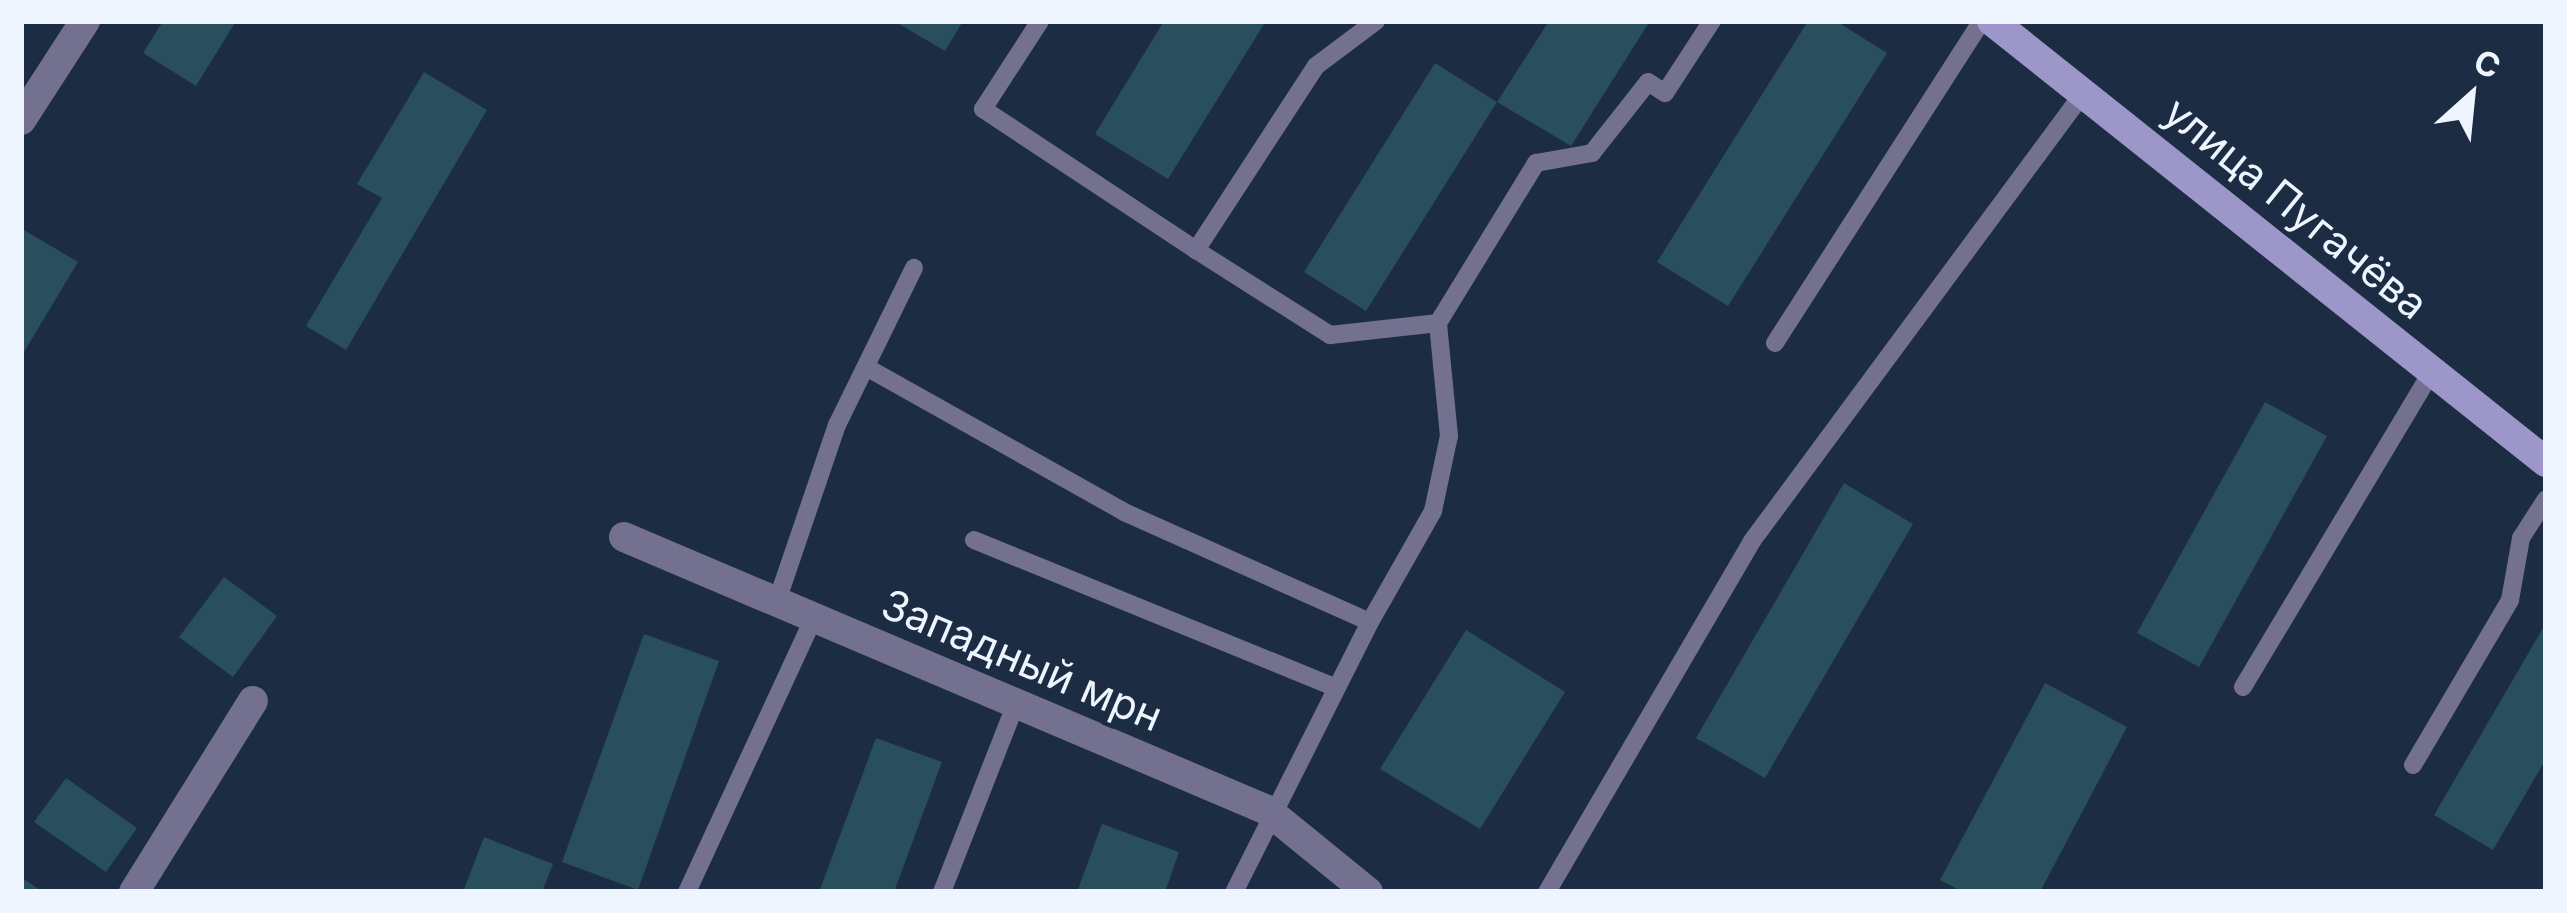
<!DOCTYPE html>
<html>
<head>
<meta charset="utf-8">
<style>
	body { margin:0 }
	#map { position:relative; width:2567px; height:913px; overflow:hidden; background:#1c2c43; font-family:Inter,sans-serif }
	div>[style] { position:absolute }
	.building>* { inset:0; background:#294e5c }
	.lane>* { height:18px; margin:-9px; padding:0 9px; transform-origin:9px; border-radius:9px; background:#74708f }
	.street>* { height:30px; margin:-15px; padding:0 15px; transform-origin:15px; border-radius:15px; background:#74708f }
	.secondary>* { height:30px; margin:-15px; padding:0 15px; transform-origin:15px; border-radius:15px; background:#9d96c8 }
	span { translate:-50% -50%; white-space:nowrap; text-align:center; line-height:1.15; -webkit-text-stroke:9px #1c2c43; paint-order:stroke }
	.street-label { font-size:42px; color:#eef5fe }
	.frame { position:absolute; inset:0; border:24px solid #eef5fe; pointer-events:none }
	.north { position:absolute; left:2411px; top:36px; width:120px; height:120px; -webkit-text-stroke:9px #1c2c43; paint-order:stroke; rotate:27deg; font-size:33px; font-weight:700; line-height:48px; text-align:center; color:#eef5fe }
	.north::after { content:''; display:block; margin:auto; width:42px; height:54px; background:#eef5fe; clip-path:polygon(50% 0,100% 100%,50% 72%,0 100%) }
</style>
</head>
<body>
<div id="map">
	<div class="building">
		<div style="clip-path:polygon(163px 21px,236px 21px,196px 86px,143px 53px)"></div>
		<div style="clip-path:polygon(894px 21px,963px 21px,945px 51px)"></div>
		<div style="clip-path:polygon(1164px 21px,1266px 21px,1168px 179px,1095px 134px)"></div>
		<div style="clip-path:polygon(1549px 21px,1650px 21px,1571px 146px,1497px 102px)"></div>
		<div style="clip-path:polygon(1808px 21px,1836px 21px,1887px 53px,1728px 306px,1657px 262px)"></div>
		<div style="clip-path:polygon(1435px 63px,1497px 102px,1366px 311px,1304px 272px)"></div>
		<div style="clip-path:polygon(424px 72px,487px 110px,346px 350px,306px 326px,382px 198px,357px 184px)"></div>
		<div style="clip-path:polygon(24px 230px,78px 262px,21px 357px,21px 235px)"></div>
		<div style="clip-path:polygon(2265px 402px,2327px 436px,2199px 667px,2137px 633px)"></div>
		<div style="clip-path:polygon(1844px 483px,1913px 524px,1765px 778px,1696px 738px)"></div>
		<div style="clip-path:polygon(224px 577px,277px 616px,233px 677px,179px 637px)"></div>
		<div style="clip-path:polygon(2546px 623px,2546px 759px,2493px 850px,2434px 815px)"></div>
		<div style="clip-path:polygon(1466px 630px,1565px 692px,1480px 829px,1380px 769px)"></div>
		<div style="clip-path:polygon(644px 634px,719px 661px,638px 890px,562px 862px)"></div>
		<div style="clip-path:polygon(2045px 683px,2127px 727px,2040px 892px,1963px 892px,1940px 880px)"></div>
		<div style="clip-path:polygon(876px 738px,942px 762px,894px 892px,819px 892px)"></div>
		<div style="clip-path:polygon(66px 778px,137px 828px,106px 872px,34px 822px)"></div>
		<div style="clip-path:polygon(1102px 824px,1179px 852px,1165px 892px,1077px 892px)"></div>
		<div style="clip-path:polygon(484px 837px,553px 864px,542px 892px,463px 892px)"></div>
		<div style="clip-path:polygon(21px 877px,43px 892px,21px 892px)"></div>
	</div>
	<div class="lane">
		<div style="left:1040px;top:21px;width:105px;rotate:122.9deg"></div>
		<div style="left:983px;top:109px;width:255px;rotate:33.5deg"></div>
		<div style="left:1376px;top:21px;width:75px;rotate:143.1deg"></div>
		<div style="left:1316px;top:66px;width:220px;rotate:123.1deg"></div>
		<div style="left:1196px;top:250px;width:159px;rotate:32.4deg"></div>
		<div style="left:1330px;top:335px;width:109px;rotate:-6.3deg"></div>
		<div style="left:1775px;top:343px;width:383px;rotate:-57.3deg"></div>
		<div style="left:866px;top:367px;width:296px;rotate:29.3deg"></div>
		<div style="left:1124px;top:512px;width:269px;rotate:24.1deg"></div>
		<div style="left:1370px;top:622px;width:302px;rotate:116.7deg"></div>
		<div style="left:974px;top:540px;width:390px;rotate:22.2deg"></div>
		<div style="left:777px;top:601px;width:186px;rotate:-71.2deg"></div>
		<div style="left:837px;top:425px;width:175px;rotate:-63.9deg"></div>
		<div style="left:1370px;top:622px;width:128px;rotate:-60.4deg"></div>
		<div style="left:1433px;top:511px;width:77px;rotate:-78deg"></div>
		<div style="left:1449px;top:436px;width:114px;rotate:-95.6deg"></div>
		<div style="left:1438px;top:323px;width:188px;rotate:-58.5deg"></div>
		<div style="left:1536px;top:163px;width:57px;rotate:-10.1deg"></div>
		<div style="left:1592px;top:153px;width:90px;rotate:-51.7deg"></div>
		<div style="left:1648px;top:82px;width:20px;rotate:33deg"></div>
		<div style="left:1665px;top:93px;width:86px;rotate:-56.9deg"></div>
		<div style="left:2243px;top:687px;width:368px;rotate:-59.1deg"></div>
		<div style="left:2413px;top:765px;width:191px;rotate:-59.5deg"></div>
		<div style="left:2510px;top:600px;width:63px;rotate:-79.9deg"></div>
		<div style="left:2521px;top:538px;width:46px;rotate:-57.3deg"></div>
		<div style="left:687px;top:892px;width:303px;rotate:-65.2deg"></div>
		<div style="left:942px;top:892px;width:203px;rotate:-68.6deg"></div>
		<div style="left:1547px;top:892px;width:406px;rotate:-59.7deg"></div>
		<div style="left:1752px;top:541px;width:558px;rotate:-53.52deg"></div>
	</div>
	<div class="street">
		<div style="left:21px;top:120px;width:118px;rotate:-57.1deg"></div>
		<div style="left:624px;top:537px;width:699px;rotate:23deg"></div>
		<div style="left:1267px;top:810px;width:130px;rotate:39.1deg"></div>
		<div style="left:134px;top:892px;width:225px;rotate:-58.1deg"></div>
	</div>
	<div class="secondary">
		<div style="left:1992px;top:21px;width:708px;rotate:38.52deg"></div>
	</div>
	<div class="street-label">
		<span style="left:2296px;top:208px;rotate:39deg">улица Пугачёва</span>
		<span style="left:1022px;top:660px;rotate:23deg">Западный мрн</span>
	</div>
	<div class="frame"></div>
	<div class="north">С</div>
</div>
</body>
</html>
